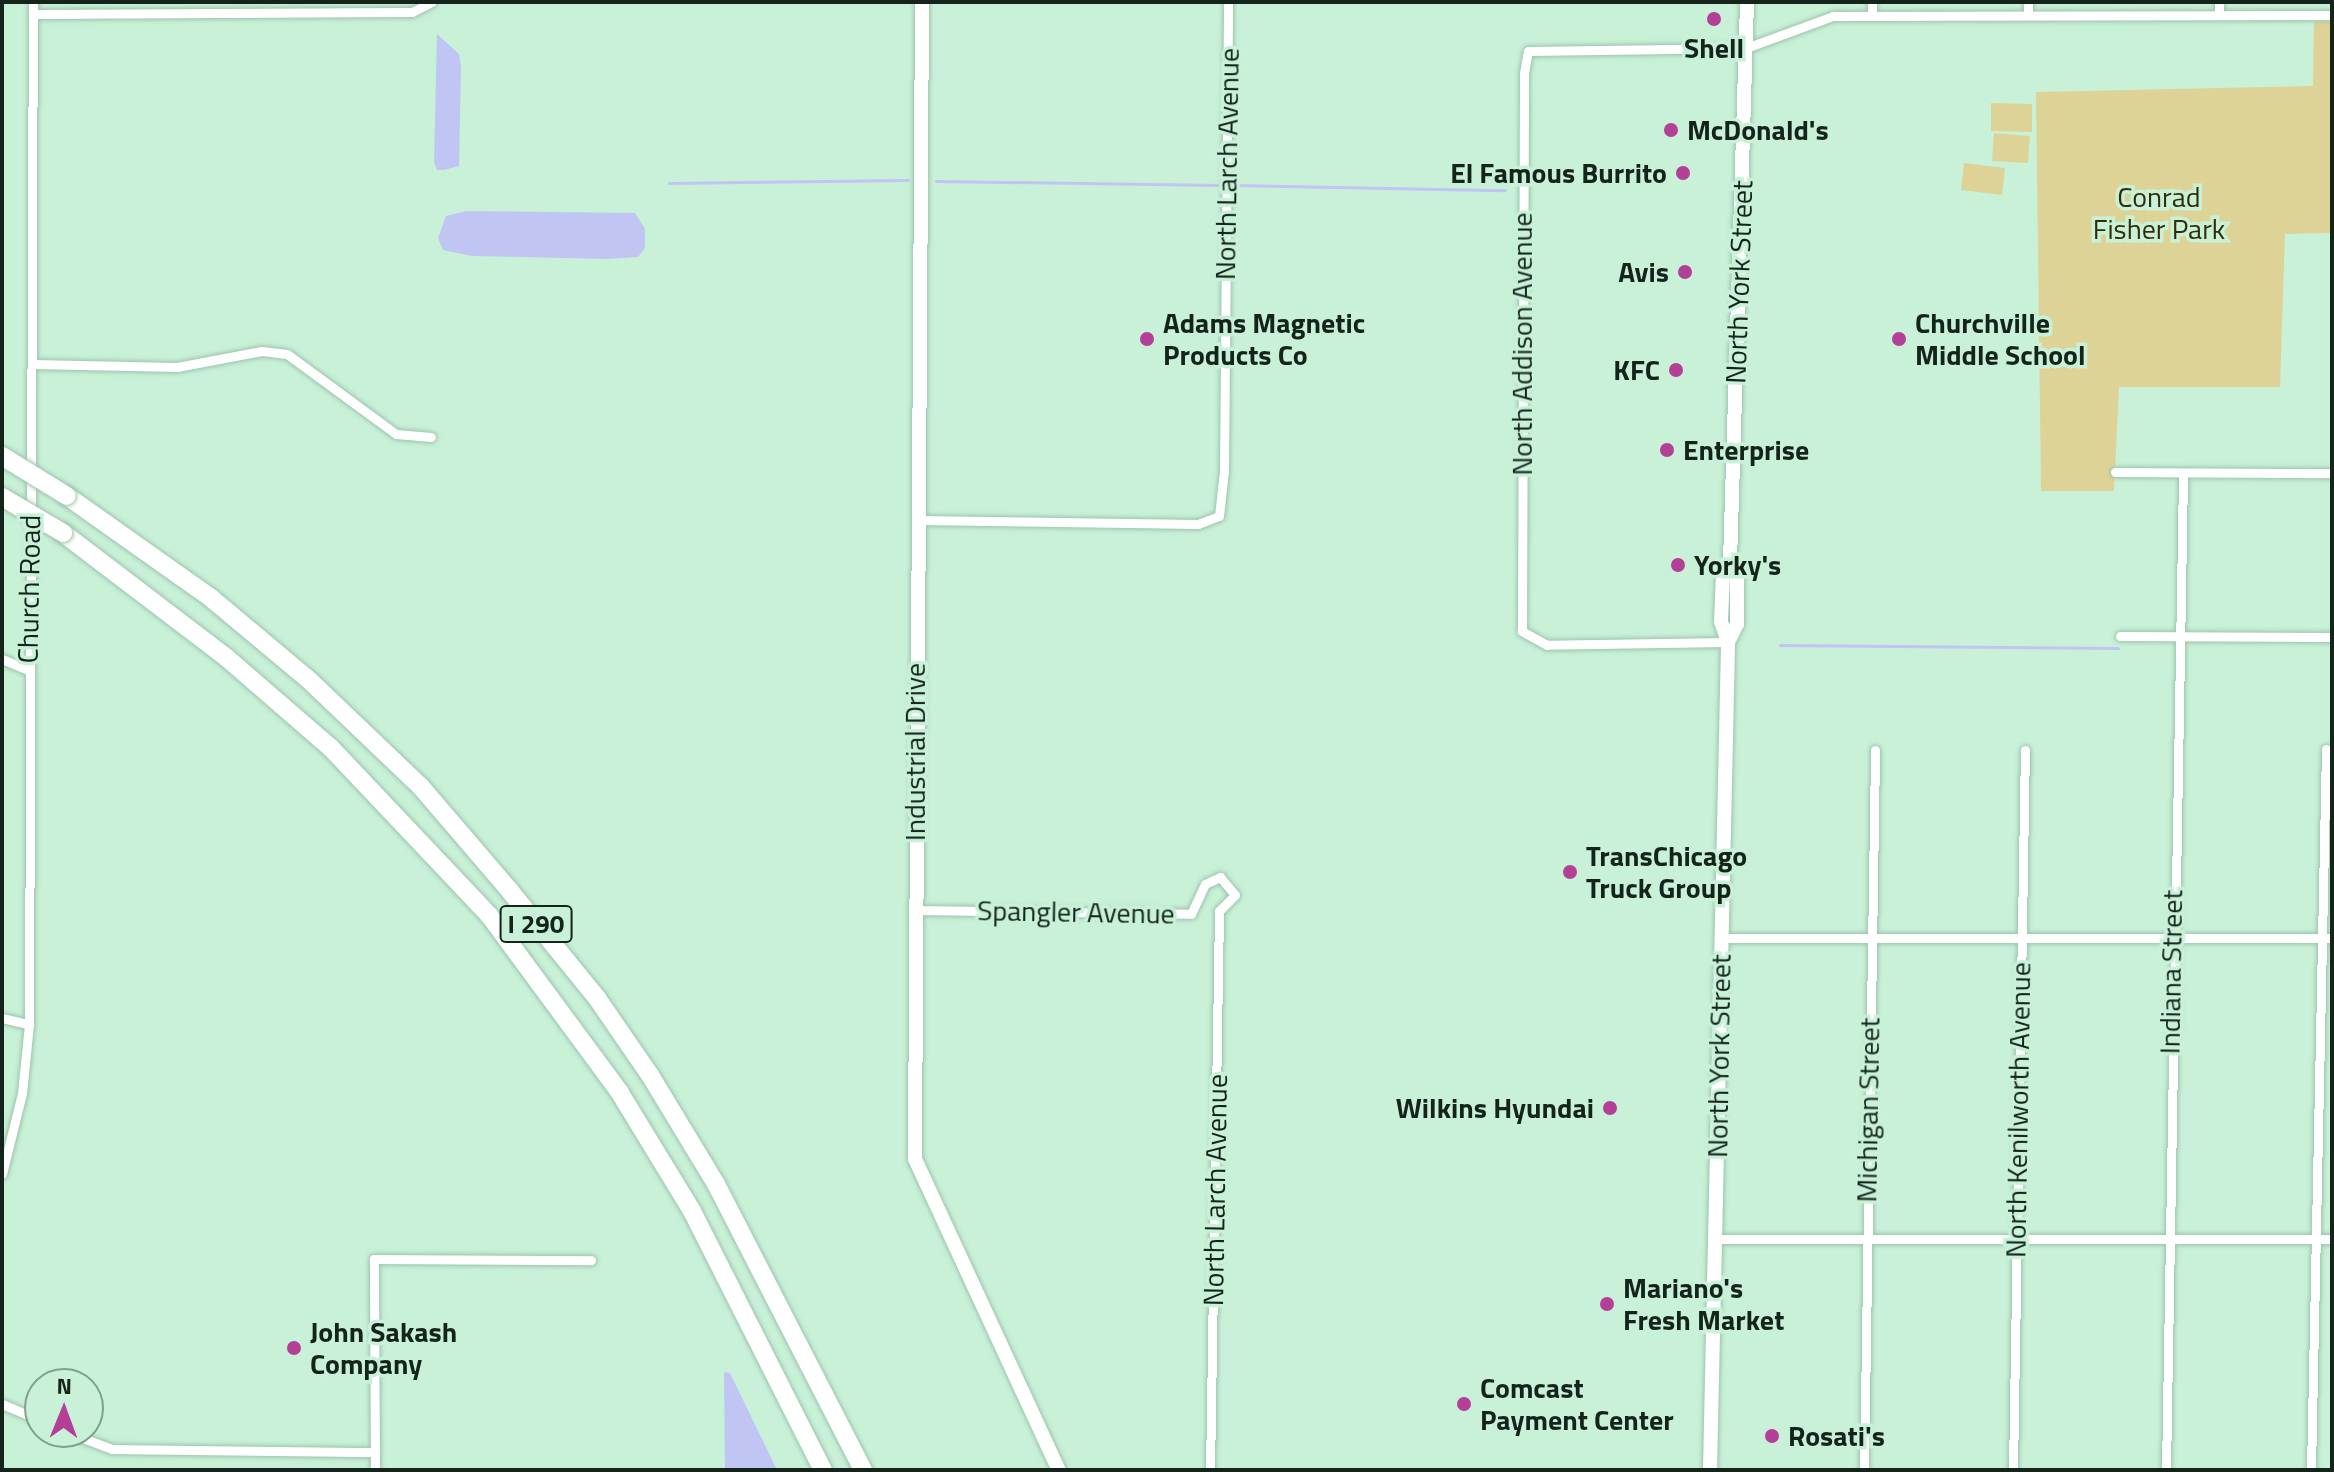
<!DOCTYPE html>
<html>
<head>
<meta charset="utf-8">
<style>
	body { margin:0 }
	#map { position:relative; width:2334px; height:1472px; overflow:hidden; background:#c8f1d8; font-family:"Titillium Web",sans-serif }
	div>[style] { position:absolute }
	.green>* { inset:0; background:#ded397 }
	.water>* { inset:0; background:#c0c5f3 }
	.stream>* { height:3px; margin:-1.5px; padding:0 1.5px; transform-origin:1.5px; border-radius:1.5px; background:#c0c5f3 }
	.roads { filter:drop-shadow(0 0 2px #9dc4ad) drop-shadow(0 0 2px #9dc4ad) }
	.street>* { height:9px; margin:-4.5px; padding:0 4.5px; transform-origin:4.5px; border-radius:4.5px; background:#fff }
	.secondary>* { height:14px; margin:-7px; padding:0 7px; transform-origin:7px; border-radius:7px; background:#fff }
	.highway>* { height:18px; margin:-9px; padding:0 9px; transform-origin:9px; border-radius:9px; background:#fff }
	.bridges { filter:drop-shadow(0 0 2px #9dc4ad) drop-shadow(0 0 2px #9dc4ad) }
	.highway-bridge>* { height:18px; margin:-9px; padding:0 9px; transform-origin:9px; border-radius:9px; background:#fff }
	.dots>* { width:22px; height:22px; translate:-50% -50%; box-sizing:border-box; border:4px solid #c8f1d8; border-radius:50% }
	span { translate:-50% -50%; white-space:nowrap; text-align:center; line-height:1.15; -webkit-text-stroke:7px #c8f1d8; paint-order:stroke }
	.shield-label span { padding:2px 6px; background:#c8f1d8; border:2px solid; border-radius:6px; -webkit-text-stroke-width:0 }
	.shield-label { font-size:26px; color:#15241b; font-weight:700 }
	.poi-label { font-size:28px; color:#15241b; font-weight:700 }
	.left { translate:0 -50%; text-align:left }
	.right { translate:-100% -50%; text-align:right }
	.street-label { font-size:28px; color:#15241b }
	.park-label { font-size:28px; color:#332d07 }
	.frame { position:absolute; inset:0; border:4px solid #15241b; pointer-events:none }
	.north { position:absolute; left:24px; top:1368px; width:80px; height:80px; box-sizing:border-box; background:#c8f1d8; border:2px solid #809f8c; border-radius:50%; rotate:1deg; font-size:22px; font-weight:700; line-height:32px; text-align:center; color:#15241b }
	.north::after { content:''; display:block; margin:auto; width:28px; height:36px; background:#b43f97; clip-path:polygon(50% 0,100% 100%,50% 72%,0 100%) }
</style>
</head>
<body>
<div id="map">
	<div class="green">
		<div style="clip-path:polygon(2332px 21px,2332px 233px,2285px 234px,2280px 387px,2119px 387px,2114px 491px,2041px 491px,2036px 92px,2313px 86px,2314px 22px)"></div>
		<div style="clip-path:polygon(1991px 103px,2032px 104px,2032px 132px,1991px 131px)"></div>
		<div style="clip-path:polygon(1994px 133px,2030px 136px,2028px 163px,1992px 161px)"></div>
		<div style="clip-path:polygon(1964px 163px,2005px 168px,2002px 195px,1961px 190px)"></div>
	</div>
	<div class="water">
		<div style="clip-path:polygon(437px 34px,459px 54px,461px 67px,459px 166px,444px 170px,437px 170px,434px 162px)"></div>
		<div style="clip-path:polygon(466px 211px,635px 213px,645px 229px,645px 248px,638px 257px,608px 259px,472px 256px,443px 250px,438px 238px,446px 216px)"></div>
		<div style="clip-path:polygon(724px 1372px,730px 1373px,777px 1470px,725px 1470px)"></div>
	</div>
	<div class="stream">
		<div style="left:936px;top:181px;width:282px;rotate:0.8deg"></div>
		<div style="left:669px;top:183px;width:239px;rotate:-0.7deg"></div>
		<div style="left:1234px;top:185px;width:271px;rotate:1.1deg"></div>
		<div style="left:1780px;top:645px;width:338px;rotate:0.5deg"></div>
	</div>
	<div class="roads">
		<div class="street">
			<div style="left:2028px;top:2px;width:13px;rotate:90deg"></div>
			<div style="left:2219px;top:2px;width:13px;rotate:90deg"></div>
			<div style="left:33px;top:14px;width:379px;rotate:-0.3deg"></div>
			<div style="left:412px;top:12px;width:22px;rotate:-27deg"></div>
			<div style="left:1872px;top:16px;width:14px;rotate:-90deg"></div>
			<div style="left:32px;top:364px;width:145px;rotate:1.2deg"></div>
			<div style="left:177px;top:367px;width:86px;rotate:-10.7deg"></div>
			<div style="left:262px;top:351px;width:25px;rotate:7deg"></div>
			<div style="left:287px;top:354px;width:135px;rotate:36.3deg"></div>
			<div style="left:396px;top:434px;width:35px;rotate:5deg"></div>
			<div style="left:2115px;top:472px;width:217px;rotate:0.3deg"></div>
			<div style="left:918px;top:520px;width:280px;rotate:0.8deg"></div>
			<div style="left:1198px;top:524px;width:22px;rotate:-21deg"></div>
			<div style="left:1219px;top:516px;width:45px;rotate:-83.7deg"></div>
			<div style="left:1224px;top:471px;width:469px;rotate:-89.5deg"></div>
			<div style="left:2120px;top:636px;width:212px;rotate:0.3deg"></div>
			<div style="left:1728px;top:642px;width:181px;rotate:179.1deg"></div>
			<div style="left:1547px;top:645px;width:29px;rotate:-151deg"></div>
			<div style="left:1522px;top:631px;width:558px;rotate:-89.79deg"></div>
			<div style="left:1524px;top:73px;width:22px;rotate:-80deg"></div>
			<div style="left:1528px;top:51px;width:218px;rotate:-0.8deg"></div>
			<div style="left:1746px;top:48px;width:93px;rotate:-20.2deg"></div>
			<div style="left:1833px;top:16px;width:499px;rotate:-0.1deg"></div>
			<div style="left:2px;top:659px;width:28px;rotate:23deg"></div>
			<div style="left:914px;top:910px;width:277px;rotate:0.8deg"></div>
			<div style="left:1191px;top:914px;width:33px;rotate:-65deg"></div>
			<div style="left:1205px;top:884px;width:17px;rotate:-25deg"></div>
			<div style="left:1220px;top:877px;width:23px;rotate:50deg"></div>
			<div style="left:1235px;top:895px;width:23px;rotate:135deg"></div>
			<div style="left:1219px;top:911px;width:559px;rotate:90.92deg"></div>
			<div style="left:1722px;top:938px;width:610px"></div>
			<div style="left:2px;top:1018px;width:28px;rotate:13deg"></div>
			<div style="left:2px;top:1174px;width:83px;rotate:-76.1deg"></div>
			<div style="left:22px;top:1093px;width:69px;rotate:-84.2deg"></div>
			<div style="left:29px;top:1024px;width:1022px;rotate:-89.78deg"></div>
			<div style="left:1715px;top:1239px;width:617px"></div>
			<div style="left:2px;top:1404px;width:41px;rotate:22.8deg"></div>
			<div style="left:67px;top:1432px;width:48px;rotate:20.7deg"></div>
			<div style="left:112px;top:1449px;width:263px;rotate:0.7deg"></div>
			<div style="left:375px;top:1470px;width:211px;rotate:-90.3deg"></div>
			<div style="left:374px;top:1259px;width:217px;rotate:0.3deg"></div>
			<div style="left:1864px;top:1470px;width:720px;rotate:-89.12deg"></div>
			<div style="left:2013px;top:1470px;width:720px;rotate:-89.05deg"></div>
			<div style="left:2166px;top:1470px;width:996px;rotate:-89.02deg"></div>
			<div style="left:2311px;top:1470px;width:721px;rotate:-88.81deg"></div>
		</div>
		<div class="secondary">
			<div style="left:922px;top:2px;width:1157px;rotate:90.35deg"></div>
			<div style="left:915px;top:1159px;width:343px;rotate:65.2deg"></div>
			<div style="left:1728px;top:642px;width:20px;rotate:-63deg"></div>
			<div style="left:1737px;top:624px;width:50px;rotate:-90deg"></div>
			<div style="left:1737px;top:574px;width:14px;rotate:-120deg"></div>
			<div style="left:1710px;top:1470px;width:828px;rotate:-88.75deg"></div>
			<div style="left:1728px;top:642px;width:21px;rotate:-109deg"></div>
			<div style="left:1721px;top:622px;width:48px;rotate:-87.6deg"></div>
			<div style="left:1723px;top:574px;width:14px;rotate:-60deg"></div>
			<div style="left:1730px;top:562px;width:560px;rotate:-88.26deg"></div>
		</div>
		<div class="highway">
			<div style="left:67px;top:496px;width:176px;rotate:35.3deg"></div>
			<div style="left:211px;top:598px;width:126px;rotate:39.9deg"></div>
			<div style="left:308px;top:679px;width:156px;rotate:43.7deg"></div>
			<div style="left:421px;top:787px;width:137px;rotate:49.4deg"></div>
			<div style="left:510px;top:891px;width:138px;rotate:50.9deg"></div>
			<div style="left:597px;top:998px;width:93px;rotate:55.5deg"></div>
			<div style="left:650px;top:1075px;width:127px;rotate:58.8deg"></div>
			<div style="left:716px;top:1184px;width:322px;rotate:62.8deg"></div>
			<div style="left:63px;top:533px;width:206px;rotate:37.3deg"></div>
			<div style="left:227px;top:658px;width:138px;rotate:40.9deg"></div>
			<div style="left:331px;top:748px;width:230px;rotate:46.6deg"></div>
			<div style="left:489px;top:915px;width:221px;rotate:53.6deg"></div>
			<div style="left:620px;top:1093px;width:138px;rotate:58.6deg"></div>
			<div style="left:692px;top:1211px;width:290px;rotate:63.2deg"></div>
		</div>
	</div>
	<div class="bridges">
		<div class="highway-bridge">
			<div style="left:2px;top:456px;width:76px;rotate:31.6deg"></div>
			<div style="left:2px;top:497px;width:71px;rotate:30.5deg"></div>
		</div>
	</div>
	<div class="dots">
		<div style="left:1714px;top:19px;background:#b43f97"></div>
		<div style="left:1671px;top:130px;background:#b43f97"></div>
		<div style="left:1683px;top:173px;background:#b43f97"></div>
		<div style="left:1685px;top:272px;background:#b43f97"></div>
		<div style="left:1147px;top:339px;background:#b43f97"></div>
		<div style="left:1899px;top:339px;background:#b43f97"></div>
		<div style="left:1676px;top:370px;background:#b43f97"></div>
		<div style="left:1667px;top:450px;background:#b43f97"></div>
		<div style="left:1678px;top:565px;background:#b43f97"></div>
		<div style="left:1570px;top:872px;background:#b43f97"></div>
		<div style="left:1610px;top:1108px;background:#b43f97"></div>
		<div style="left:1607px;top:1304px;background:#b43f97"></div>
		<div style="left:294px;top:1348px;background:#b43f97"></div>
		<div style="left:1464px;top:1404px;background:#b43f97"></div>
		<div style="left:1772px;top:1436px;background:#b43f97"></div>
	</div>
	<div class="shield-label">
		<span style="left:536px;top:924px">I 290</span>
	</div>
	<div class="poi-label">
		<span style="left:1714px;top:48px">Shell</span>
		<span class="left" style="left:1687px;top:130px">McDonald's</span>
		<span class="right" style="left:1667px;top:173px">El Famous Burrito</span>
		<span class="right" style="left:1669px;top:272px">Avis</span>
		<span class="left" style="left:1163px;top:339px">Adams Magnetic<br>Products Co</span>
		<span class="left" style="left:1915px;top:339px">Churchville<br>Middle School</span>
		<span class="right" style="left:1660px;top:370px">KFC</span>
		<span class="left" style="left:1683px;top:450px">Enterprise</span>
		<span class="left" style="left:1694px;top:565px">Yorky's</span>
		<span class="left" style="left:1586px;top:872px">TransChicago<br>Truck Group</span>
		<span class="right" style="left:1594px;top:1108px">Wilkins Hyundai</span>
		<span class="left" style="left:1623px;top:1304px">Mariano's<br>Fresh Market</span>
		<span class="left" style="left:310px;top:1348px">John Sakash<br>Company</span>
		<span class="left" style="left:1480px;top:1404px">Comcast<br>Payment Center</span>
		<span class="left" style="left:1788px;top:1436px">Rosati's</span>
	</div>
	<div class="street-label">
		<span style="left:1227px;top:164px;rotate:-89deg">North Larch Avenue</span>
		<span style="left:1739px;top:282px;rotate:-88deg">North York Street</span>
		<span style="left:1522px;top:344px;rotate:-90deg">North Addison Avenue</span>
		<span style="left:29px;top:589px;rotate:-89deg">Church Road</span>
		<span style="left:915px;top:752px;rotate:-90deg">Industrial Drive</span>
		<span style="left:1076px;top:912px;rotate:1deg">Spangler Avenue</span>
		<span style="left:2171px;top:972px;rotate:-89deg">Indiana Street</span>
		<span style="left:1719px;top:1056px;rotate:-89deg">North York Street</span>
		<span style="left:1868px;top:1110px;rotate:-89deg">Michigan Street</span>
		<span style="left:2018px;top:1110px;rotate:-89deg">North Kenilworth Avenue</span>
		<span style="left:1215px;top:1190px;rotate:-89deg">North Larch Avenue</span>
	</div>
	<div class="park-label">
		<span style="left:2159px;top:213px">Conrad<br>Fisher Park</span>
	</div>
	<div class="frame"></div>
	<div class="north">N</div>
</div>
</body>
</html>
